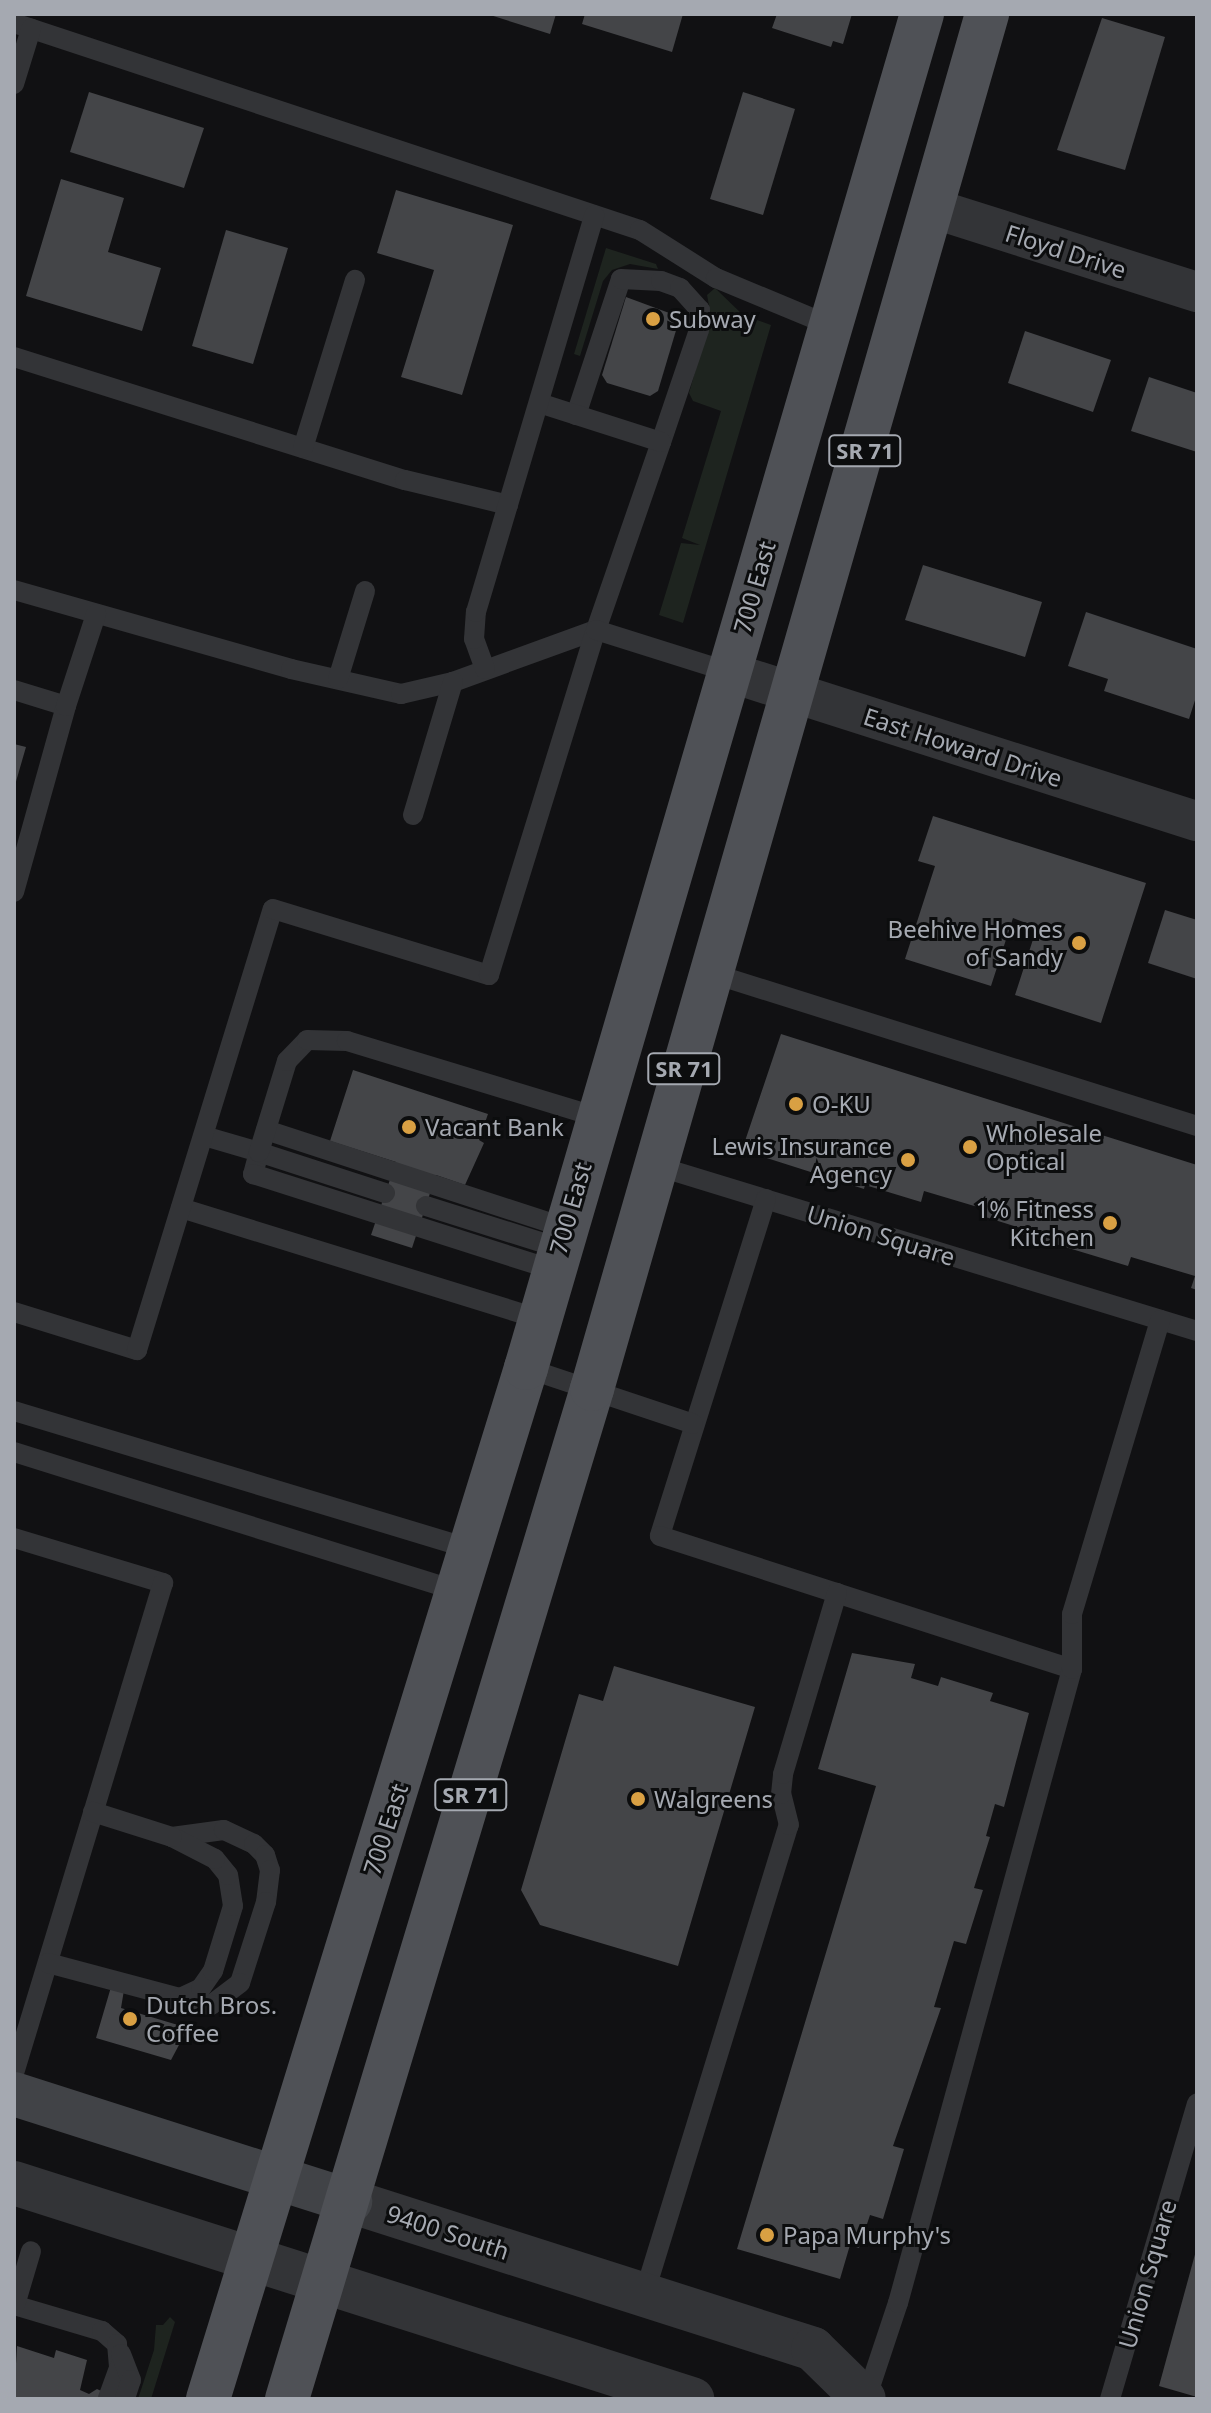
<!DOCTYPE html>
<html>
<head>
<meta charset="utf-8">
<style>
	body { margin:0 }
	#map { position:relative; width:1211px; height:2413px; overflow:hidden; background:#111113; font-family:"Noto Sans",sans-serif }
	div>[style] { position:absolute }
	.green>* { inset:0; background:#1e241f }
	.building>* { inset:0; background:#444548 }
	.service>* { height:20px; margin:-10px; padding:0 10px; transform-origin:10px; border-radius:10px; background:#333437 }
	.minor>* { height:40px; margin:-20px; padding:0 20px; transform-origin:20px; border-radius:20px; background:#333437 }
	.tertiary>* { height:44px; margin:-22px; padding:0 22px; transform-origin:22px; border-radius:22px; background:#333437 }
	.secondary>* { height:44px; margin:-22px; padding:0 22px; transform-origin:22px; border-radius:22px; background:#414347 }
	.primary>* { height:44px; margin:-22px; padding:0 22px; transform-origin:22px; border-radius:22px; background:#4f5156 }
	.dots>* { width:22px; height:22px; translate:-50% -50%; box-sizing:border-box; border:4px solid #0c0d0e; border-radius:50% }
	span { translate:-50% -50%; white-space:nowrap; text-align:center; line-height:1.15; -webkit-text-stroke:6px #0c0d0e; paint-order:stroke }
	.shield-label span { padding:2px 6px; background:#0c0d0e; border:2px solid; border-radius:6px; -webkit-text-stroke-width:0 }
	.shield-label { font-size:22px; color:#a5a9b1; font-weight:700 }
	.street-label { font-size:24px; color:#a5a9b1 }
	.poi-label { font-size:24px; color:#a5a9b1 }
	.left { translate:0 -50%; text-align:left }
	.right { translate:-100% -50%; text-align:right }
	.frame { position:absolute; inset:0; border:16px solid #a5a9b1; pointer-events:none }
</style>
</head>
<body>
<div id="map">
	<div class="green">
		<div style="clip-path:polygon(606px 248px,656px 264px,658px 269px,630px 264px,612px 270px,603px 281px,580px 356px,574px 354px)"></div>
		<div style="clip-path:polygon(715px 288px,743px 315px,771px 325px,683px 623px,659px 615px,681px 543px,700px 545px,682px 538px,721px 411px,693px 401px,689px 393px,711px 316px,707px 295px)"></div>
		<div style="clip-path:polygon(170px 2317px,175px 2322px,151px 2399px,138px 2399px,154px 2350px,156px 2325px,163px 2325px)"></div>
	</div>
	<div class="building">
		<div style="clip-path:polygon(487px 14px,556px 14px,550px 34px)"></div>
		<div style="clip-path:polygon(585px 14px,683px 14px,672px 52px,582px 24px)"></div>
		<div style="clip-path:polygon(777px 14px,852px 14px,843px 44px,833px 41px,831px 47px,772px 28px)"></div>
		<div style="clip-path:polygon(1102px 18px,1165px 37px,1125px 170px,1057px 150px)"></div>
		<div style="clip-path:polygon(89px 92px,204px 128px,184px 188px,70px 152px)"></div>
		<div style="clip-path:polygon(743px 92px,795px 109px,763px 215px,710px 199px)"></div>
		<div style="clip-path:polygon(61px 179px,124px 198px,108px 252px,161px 268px,142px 331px,26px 296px)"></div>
		<div style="clip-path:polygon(396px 190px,513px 225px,462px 395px,401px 377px,434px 270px,377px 253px)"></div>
		<div style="clip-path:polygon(226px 230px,288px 248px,253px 364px,192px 346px)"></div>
		<div style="clip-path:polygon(626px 297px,680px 317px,658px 391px,650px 396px,607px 383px,602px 375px)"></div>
		<div style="clip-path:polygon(1025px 331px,1111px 360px,1093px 412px,1008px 383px)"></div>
		<div style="clip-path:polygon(1149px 377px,1197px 393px,1197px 452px,1131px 431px)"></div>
		<div style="clip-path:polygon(923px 565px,1042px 602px,1025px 657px,905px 620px)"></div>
		<div style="clip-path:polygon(1086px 612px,1197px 649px,1197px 694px,1189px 719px,1104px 691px,1108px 679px,1068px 666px)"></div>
		<div style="clip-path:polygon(14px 744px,26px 747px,15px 785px,14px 785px)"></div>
		<div style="clip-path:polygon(933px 816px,1146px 883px,1101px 1023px,1015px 995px,1037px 927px,1013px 918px,991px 986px,905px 959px,935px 866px,918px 861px)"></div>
		<div style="clip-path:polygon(1165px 910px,1197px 920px,1197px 979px,1148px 963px)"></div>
		<div style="clip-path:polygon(781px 1034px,1197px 1165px,1197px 1290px,1191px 1288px,1195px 1276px,1131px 1257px,1128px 1266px,1022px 1234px,1024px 1229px,979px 1215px,981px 1208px,924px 1191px,921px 1202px,865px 1185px,864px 1189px,742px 1150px)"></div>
		<div style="clip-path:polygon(353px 1070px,488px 1114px,479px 1140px,484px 1143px,465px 1185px,436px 1175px,412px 1248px,371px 1235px,396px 1162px,330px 1141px)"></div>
		<div style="clip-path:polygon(852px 1653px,915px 1664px,911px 1678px,938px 1686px,941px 1677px,993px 1693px,990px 1701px,1029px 1713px,1004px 1807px,995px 1804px,986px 1836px,990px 1837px,974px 1888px,983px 1890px,966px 1944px,954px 1941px,934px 2007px,941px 2008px,893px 2146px,904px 2149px,883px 2219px,870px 2215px,859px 2248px,850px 2245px,840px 2279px,737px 2249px,876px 1786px,818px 1769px)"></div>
		<div style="clip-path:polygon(614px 1666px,755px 1707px,678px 1966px,540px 1925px,521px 1890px,579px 1694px,603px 1701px)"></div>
		<div style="clip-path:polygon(111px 1987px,124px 1990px,121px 2008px,188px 2028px,171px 2060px,96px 2038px)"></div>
		<div style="clip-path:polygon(1197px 2247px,1197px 2397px,1159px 2386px)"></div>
		<div style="clip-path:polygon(17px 2346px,54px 2358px,56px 2350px,87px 2360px,80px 2390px,89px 2394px,97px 2389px,118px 2399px,14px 2399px)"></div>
	</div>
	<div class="service">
		<div style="left:14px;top:23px;width:659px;rotate:18.3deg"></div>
		<div style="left:640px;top:230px;width:90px;rotate:32.3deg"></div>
		<div style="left:716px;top:278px;width:122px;rotate:22.6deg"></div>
		<div style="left:14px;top:84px;width:58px;rotate:-72.8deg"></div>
		<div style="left:14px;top:357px;width:410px;rotate:17.5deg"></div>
		<div style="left:405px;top:480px;width:106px;rotate:13.6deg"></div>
		<div style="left:576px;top:415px;width:143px;rotate:-71.7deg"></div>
		<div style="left:621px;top:279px;width:40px;rotate:2.9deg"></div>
		<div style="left:661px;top:281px;width:20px;rotate:20deg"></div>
		<div style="left:680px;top:288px;width:30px;rotate:48deg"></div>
		<div style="left:700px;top:310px;width:20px;rotate:93deg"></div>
		<div style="left:699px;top:330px;width:118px;rotate:108.7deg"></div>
		<div style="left:303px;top:448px;width:176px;rotate:-72.8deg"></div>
		<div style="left:14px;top:590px;width:288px;rotate:15.9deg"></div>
		<div style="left:291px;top:669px;width:113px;rotate:12.8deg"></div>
		<div style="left:401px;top:694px;width:53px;rotate:-13deg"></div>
		<div style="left:453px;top:682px;width:152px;rotate:-20deg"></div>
		<div style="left:596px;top:630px;width:199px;rotate:-70.9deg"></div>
		<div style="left:661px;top:442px;width:128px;rotate:-162.3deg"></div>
		<div style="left:485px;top:669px;width:32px;rotate:-110deg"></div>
		<div style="left:474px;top:639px;width:27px;rotate:-86deg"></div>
		<div style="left:476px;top:612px;width:414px;rotate:-73.4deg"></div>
		<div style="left:338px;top:679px;width:92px;rotate:-72.9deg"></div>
		<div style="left:14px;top:690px;width:54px;rotate:17.1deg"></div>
		<div style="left:66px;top:706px;width:193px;rotate:105.6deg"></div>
		<div style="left:66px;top:706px;width:97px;rotate:-71.9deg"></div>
		<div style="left:413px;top:815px;width:139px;rotate:-73.3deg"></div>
		<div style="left:711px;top:973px;width:510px;rotate:17.47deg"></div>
		<div style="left:266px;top:1130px;width:315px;rotate:18.1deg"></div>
		<div style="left:204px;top:1136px;width:57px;rotate:16.2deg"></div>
		<div style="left:259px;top:1152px;width:23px;rotate:105deg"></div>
		<div style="left:253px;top:1174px;width:315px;rotate:17.7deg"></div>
		<div style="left:657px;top:1166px;width:565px;rotate:16.99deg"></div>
		<div style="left:385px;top:1193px;width:133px;rotate:-162deg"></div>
		<div style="left:259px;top:1152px;width:95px;rotate:-72.9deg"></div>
		<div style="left:287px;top:1061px;width:29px;rotate:-46deg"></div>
		<div style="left:307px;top:1040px;width:40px;rotate:1.4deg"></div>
		<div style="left:347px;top:1041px;width:261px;rotate:16.9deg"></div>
		<div style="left:766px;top:1199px;width:353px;rotate:107.5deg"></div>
		<div style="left:660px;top:1536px;width:433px;rotate:17.9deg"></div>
		<div style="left:426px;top:1206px;width:139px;rotate:17.5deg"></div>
		<div style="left:181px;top:1208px;width:376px;rotate:17.2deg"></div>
		<div style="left:14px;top:1312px;width:129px;rotate:17.2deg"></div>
		<div style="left:137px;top:1350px;width:461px;rotate:-72.9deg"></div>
		<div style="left:273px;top:909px;width:226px;rotate:17deg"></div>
		<div style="left:489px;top:975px;width:361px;rotate:-72.8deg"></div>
		<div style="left:596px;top:630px;width:139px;rotate:17.5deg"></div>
		<div style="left:526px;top:1368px;width:176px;rotate:18.5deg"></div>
		<div style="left:14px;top:1411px;width:476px;rotate:16.8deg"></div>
		<div style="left:14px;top:1452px;width:465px;rotate:17.4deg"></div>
		<div style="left:14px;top:1538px;width:156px;rotate:16.8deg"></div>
		<div style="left:163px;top:1583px;width:512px;rotate:106.91deg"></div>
		<div style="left:172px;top:1837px;width:52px;rotate:-7.7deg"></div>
		<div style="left:224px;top:1830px;width:33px;rotate:25deg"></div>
		<div style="left:254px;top:1844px;width:16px;rotate:45deg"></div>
		<div style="left:265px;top:1855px;width:16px;rotate:72deg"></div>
		<div style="left:270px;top:1870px;width:32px;rotate:97deg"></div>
		<div style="left:266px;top:1902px;width:85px;rotate:107.8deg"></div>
		<div style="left:240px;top:1983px;width:36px;rotate:143deg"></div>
		<div style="left:211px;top:2005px;width:36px;rotate:-172deg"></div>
		<div style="left:48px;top:1963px;width:137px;rotate:14.9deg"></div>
		<div style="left:180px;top:1998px;width:23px;rotate:-25deg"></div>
		<div style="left:201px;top:1988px;width:21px;rotate:-55deg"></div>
		<div style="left:213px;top:1971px;width:68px;rotate:-72.9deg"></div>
		<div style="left:233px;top:1906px;width:31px;rotate:-99deg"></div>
		<div style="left:228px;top:1875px;width:21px;rotate:-129deg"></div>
		<div style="left:215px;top:1859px;width:48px;rotate:-152.9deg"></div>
		<div style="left:172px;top:1837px;width:83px;rotate:-162.4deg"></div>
		<div style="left:644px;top:2295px;width:492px;rotate:-72.9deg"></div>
		<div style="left:789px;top:1825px;width:32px;rotate:-104deg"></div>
		<div style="left:781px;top:1794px;width:20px;rotate:-84deg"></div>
		<div style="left:783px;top:1774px;width:189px;rotate:-73.4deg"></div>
		<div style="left:14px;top:2305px;width:92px;rotate:16.5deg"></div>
		<div style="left:102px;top:2331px;width:20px;rotate:41deg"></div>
		<div style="left:117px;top:2344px;width:24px;rotate:85deg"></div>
		<div style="left:119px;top:2368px;width:33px;rotate:110deg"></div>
		<div style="left:15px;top:2305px;width:56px;rotate:-73.5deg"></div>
		<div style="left:121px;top:2354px;width:28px;rotate:69deg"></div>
		<div style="left:131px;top:2380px;width:20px;rotate:108deg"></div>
		<div style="left:866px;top:2399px;width:101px;rotate:-71.6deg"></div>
		<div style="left:898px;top:2303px;width:657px;rotate:-74.65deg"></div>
		<div style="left:1072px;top:1669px;width:55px;rotate:-90deg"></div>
		<div style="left:1072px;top:1614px;width:307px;rotate:-73.3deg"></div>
		<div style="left:1110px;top:2399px;width:308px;rotate:-73.6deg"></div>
	</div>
	<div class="minor">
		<div style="left:935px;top:209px;width:275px;rotate:17.6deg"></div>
		<div style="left:729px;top:672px;width:491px;rotate:17.7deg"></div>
	</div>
	<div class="tertiary">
		<div style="left:14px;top:2183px;width:712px;rotate:17.67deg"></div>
		<div style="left:350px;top:2201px;width:486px;rotate:17.7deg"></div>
		<div style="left:813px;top:2349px;width:71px;rotate:44.4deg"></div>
	</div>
	<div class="secondary">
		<div style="left:14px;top:2094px;width:353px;rotate:17.7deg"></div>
	</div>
	<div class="primary">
		<div style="left:208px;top:2399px;width:1079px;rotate:-72.86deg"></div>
		<div style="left:526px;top:1368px;width:1411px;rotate:-73.7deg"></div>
		<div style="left:287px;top:2399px;width:1055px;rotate:-73.2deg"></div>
		<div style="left:592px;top:1389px;width:1431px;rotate:-73.97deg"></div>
	</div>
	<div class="dots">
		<div style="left:653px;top:319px;background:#d9a043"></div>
		<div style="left:1079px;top:943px;background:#d9a043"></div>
		<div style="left:796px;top:1104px;background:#d9a043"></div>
		<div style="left:409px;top:1127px;background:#d9a043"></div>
		<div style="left:970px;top:1147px;background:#d9a043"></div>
		<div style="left:908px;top:1160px;background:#d9a043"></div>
		<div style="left:1110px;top:1223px;background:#d9a043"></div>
		<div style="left:638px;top:1799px;background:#d9a043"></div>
		<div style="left:130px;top:2019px;background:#d9a043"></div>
		<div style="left:767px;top:2235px;background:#d9a043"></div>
	</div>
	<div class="shield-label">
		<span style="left:865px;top:451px">SR 71</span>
		<span style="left:684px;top:1069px">SR 71</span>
		<span style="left:471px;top:1795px">SR 71</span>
	</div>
	<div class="street-label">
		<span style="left:1066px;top:251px;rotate:18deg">Floyd Drive</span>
		<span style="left:754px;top:587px;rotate:-74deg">700 East</span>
		<span style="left:963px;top:747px;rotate:18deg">East Howard Drive</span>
		<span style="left:570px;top:1208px;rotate:-74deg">700 East</span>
		<span style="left:881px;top:1235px;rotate:17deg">Union Square</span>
		<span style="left:385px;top:1829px;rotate:-72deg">700 East</span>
		<span style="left:448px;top:2232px;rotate:18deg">9400 South</span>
		<span style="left:1147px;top:2274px;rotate:-74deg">Union Square</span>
	</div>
	<div class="poi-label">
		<span class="left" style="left:669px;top:319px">Subway</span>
		<span class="right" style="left:1063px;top:943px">Beehive Homes<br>of Sandy</span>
		<span class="left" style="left:812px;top:1104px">O-KU</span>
		<span class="left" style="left:425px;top:1127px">Vacant Bank</span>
		<span class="left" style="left:986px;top:1147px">Wholesale<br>Optical</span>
		<span class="right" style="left:892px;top:1160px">Lewis Insurance<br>Agency</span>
		<span class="right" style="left:1094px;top:1223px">1% Fitness<br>Kitchen</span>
		<span class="left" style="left:654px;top:1799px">Walgreens</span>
		<span class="left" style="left:146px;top:2019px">Dutch Bros.<br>Coffee</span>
		<span class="left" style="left:783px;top:2235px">Papa Murphy's</span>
	</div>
	<div class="frame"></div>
</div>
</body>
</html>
